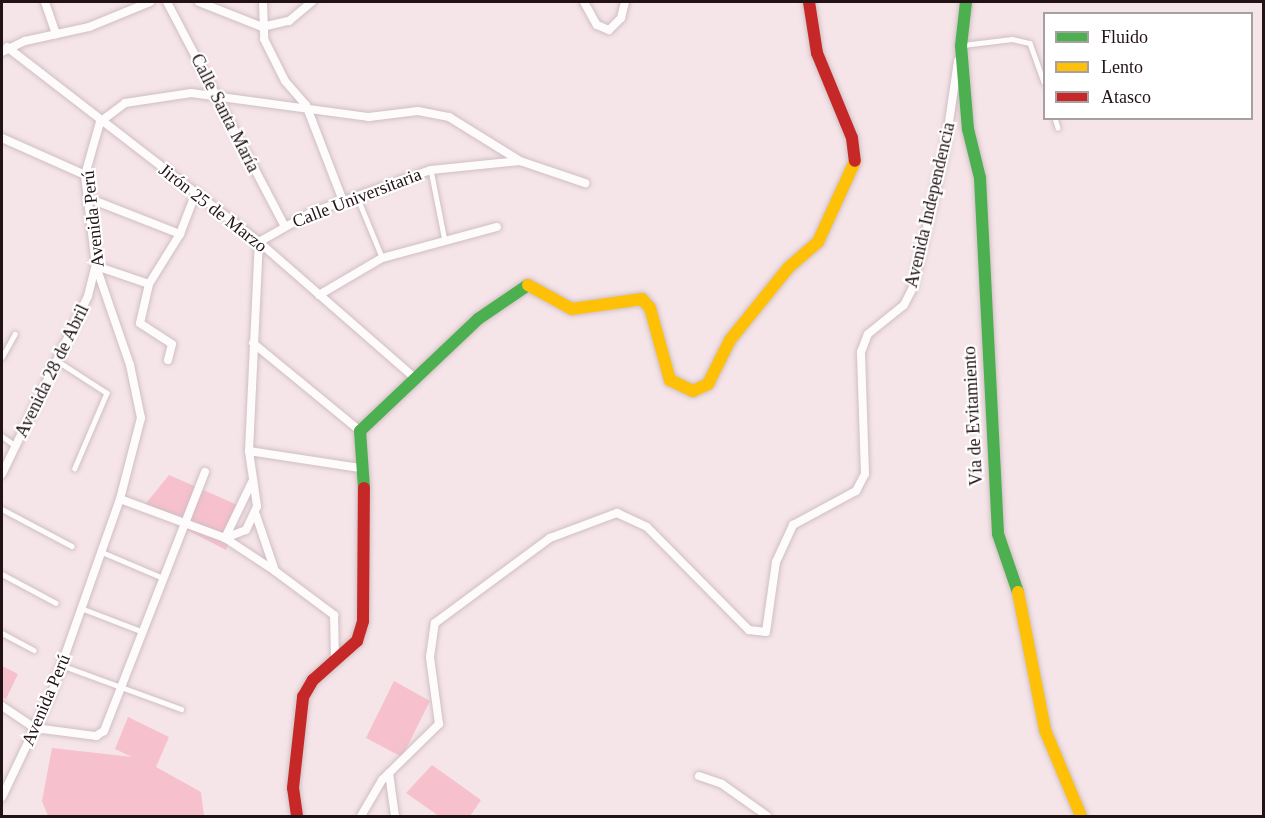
<!DOCTYPE html>
<html>
<head>
<meta charset="utf-8">
<style>
	body { margin:0 }
	#map { position:relative; width:1265px; height:818px; overflow:hidden; background:#f5e4e8; font-family:Georgia,serif }
	div>[style] { position:absolute }
	.green>* { inset:0; background:#f7c0cd }
	.roads { filter:drop-shadow(0 0 2px #cfbfc2) drop-shadow(0 0 2px #cfbfc2) }
	.lane>* { height:4.5px; margin:-2.25px; padding:0 2.25px; transform-origin:2.25px; border-radius:2.25px; background:#fefbfc }
	.street>* { height:8px; margin:-4px; padding:0 4px; transform-origin:4px; border-radius:4px; background:#fefbfc }
	.fast>* { height:12px; margin:-6px; padding:0 6px; transform-origin:6px; border-radius:6px; background:#4caf50 }
	.slow>* { height:12px; margin:-6px; padding:0 6px; transform-origin:6px; border-radius:6px; background:#ffc107 }
	.jam>* { height:12px; margin:-6px; padding:0 6px; transform-origin:6px; border-radius:6px; background:#c62828 }
	span { translate:-50% -50%; white-space:nowrap; text-align:center; line-height:1.15; -webkit-text-stroke:4.5px #fff; paint-order:stroke }
	.street-label { font-size:18px; color:#221215 }
	.frame { position:absolute; inset:0; border:3px solid #221215; pointer-events:none }
	.legend { position:absolute; left:1043px; top:12px; width:210px; height:108px; box-sizing:border-box; background:#fff; border:2px solid #a7a0a1; margin:0; padding:8px 10px; list-style:none; font-size:18px; color:#221215 }
	.legend li { display:flex; align-items:center; gap:12px; height:30px }
	.legend b { width:30px; border:2px solid #a7a0a1 }
</style>
</head>
<body>
<div id="map">
	<div class="green">
		<div style="clip-path:polygon(169px 475px,242px 507px,226px 550px,143px 507px)"></div>
		<div style="clip-path:polygon(2px 666px,18px 674px,6px 699px,2px 697px)"></div>
		<div style="clip-path:polygon(394px 681px,430px 701px,402px 757px,366px 738px)"></div>
		<div style="clip-path:polygon(128px 717px,169px 737px,156px 767px,201px 792px,204px 816px,48px 816px,42px 801px,52px 748px,132px 757px,115px 749px)"></div>
		<div style="clip-path:polygon(432px 765px,481px 800px,470px 816px,439px 816px,406px 793px)"></div>
	</div>
	<div class="roads">
		<div class="lane">
			<div style="left:963px;top:45px;width:49px;rotate:-7deg"></div>
			<div style="left:1012px;top:39px;width:18px;rotate:13deg"></div>
			<div style="left:1030px;top:43px;width:41px;rotate:70.3deg"></div>
			<div style="left:1055px;top:118px;width:10px;rotate:73deg"></div>
			<div style="left:431px;top:170px;width:72px;rotate:78.8deg"></div>
			<div style="left:357px;top:196px;width:66px;rotate:67.7deg"></div>
			<div style="left:2px;top:357px;width:26px;rotate:-61deg"></div>
			<div style="left:59px;top:362px;width:57px;rotate:32.9deg"></div>
			<div style="left:107px;top:393px;width:82px;rotate:113.1deg"></div>
			<div style="left:2px;top:436px;width:17px;rotate:36deg"></div>
			<div style="left:2px;top:509px;width:79px;rotate:27.9deg"></div>
			<div style="left:102px;top:552px;width:66px;rotate:23.1deg"></div>
			<div style="left:2px;top:574px;width:61px;rotate:28.2deg"></div>
			<div style="left:81px;top:608px;width:64px;rotate:21deg"></div>
			<div style="left:2px;top:633px;width:36px;rotate:28deg"></div>
			<div style="left:61px;top:665px;width:128px;rotate:20.1deg"></div>
		</div>
		<div class="street">
			<div style="left:45px;top:2px;width:34px;rotate:71deg"></div>
			<div style="left:167px;top:2px;width:252px;rotate:62.3deg"></div>
			<div style="left:199px;top:2px;width:68px;rotate:21.6deg"></div>
			<div style="left:262px;top:27px;width:28px;rotate:-13deg"></div>
			<div style="left:289px;top:21px;width:30px;rotate:-40deg"></div>
			<div style="left:263px;top:2px;width:37px;rotate:88deg"></div>
			<div style="left:264px;top:39px;width:47px;rotate:63.4deg"></div>
			<div style="left:285px;top:81px;width:32px;rotate:49deg"></div>
			<div style="left:306px;top:105px;width:103px;rotate:68.9deg"></div>
			<div style="left:584px;top:2px;width:26px;rotate:61deg"></div>
			<div style="left:597px;top:25px;width:13px;rotate:23deg"></div>
			<div style="left:609px;top:30px;width:17px;rotate:-45deg"></div>
			<div style="left:621px;top:18px;width:16px;rotate:-76deg"></div>
			<div style="left:7px;top:47px;width:319px;rotate:37.7deg"></div>
			<div style="left:259px;top:242px;width:206px;rotate:41.1deg"></div>
			<div style="left:2px;top:52px;width:25px;rotate:-26deg"></div>
			<div style="left:25px;top:41px;width:66px;rotate:-12.3deg"></div>
			<div style="left:89px;top:27px;width:66px;rotate:-22.3deg"></div>
			<div style="left:2px;top:138px;width:91px;rotate:24deg"></div>
			<div style="left:88px;top:198px;width:99px;rotate:21.4deg"></div>
			<div style="left:96px;top:266px;width:56px;rotate:18.8deg"></div>
			<div style="left:319px;top:295px;width:73px;rotate:-30.4deg"></div>
			<div style="left:382px;top:258px;width:119px;rotate:-15.1deg"></div>
			<div style="left:253px;top:343px;width:139px;rotate:39.4deg"></div>
			<div style="left:168px;top:360px;width:16px;rotate:-76deg"></div>
			<div style="left:172px;top:344px;width:38px;rotate:-147deg"></div>
			<div style="left:140px;top:323px;width:40px;rotate:-77deg"></div>
			<div style="left:149px;top:284px;width:59px;rotate:-58.2deg"></div>
			<div style="left:180px;top:234px;width:45px;rotate:-69.1deg"></div>
			<div style="left:249px;top:451px;width:112px;rotate:8.7deg"></div>
			<div style="left:2px;top:474px;width:198px;rotate:-64.2deg"></div>
			<div style="left:88px;top:296px;width:30px;rotate:-76deg"></div>
			<div style="left:120px;top:499px;width:112px;rotate:20.4deg"></div>
			<div style="left:225px;top:538px;width:62px;rotate:-64.3deg"></div>
			<div style="left:256px;top:515px;width:59px;rotate:71.3deg"></div>
			<div style="left:275px;top:571px;width:74px;rotate:36.7deg"></div>
			<div style="left:334px;top:615px;width:45px;rotate:88.7deg"></div>
			<div style="left:275px;top:571px;width:60px;rotate:-146.6deg"></div>
			<div style="left:225px;top:538px;width:22px;rotate:-21deg"></div>
			<div style="left:246px;top:530px;width:26px;rotate:-65deg"></div>
			<div style="left:257px;top:506px;width:56px;rotate:-98.3deg"></div>
			<div style="left:249px;top:451px;width:209px;rotate:-87.3deg"></div>
			<div style="left:259px;top:242px;width:59px;rotate:-29.6deg"></div>
			<div style="left:310px;top:213px;width:128px;rotate:-19.6deg"></div>
			<div style="left:431px;top:170px;width:89px;rotate:-5.8deg"></div>
			<div style="left:2px;top:706px;width:40px;rotate:34deg"></div>
			<div style="left:35px;top:728px;width:62px;rotate:7.5deg"></div>
			<div style="left:96px;top:736px;width:9px;rotate:-32deg"></div>
			<div style="left:104px;top:731px;width:278px;rotate:-68.7deg"></div>
			<div style="left:389px;top:773px;width:43px;rotate:82.1deg"></div>
			<div style="left:699px;top:776px;width:24px;rotate:19deg"></div>
			<div style="left:722px;top:784px;width:55px;rotate:35.4deg"></div>
			<div style="left:2px;top:797px;width:116px;rotate:-64.5deg"></div>
			<div style="left:52px;top:692px;width:205px;rotate:-70.6deg"></div>
			<div style="left:120px;top:499px;width:84px;rotate:-75.5deg"></div>
			<div style="left:141px;top:418px;width:54px;rotate:-101.7deg"></div>
			<div style="left:130px;top:365px;width:105px;rotate:-109deg"></div>
			<div style="left:96px;top:266px;width:92px;rotate:-96.9deg"></div>
			<div style="left:85px;top:175px;width:55px;rotate:-74.2deg"></div>
			<div style="left:100px;top:122px;width:31px;rotate:-37deg"></div>
			<div style="left:125px;top:103px;width:67px;rotate:-8.6deg"></div>
			<div style="left:191px;top:93px;width:180px;rotate:7.7deg"></div>
			<div style="left:369px;top:117px;width:49px;rotate:-7deg"></div>
			<div style="left:418px;top:111px;width:32px;rotate:11deg"></div>
			<div style="left:449px;top:117px;width:84px;rotate:31.8deg"></div>
			<div style="left:520px;top:161px;width:69px;rotate:18.7deg"></div>
			<div style="left:361px;top:816px;width:42px;rotate:-59.7deg"></div>
			<div style="left:382px;top:780px;width:80px;rotate:-44.5deg"></div>
			<div style="left:439px;top:724px;width:68px;rotate:-97.7deg"></div>
			<div style="left:430px;top:657px;width:34px;rotate:-82deg"></div>
			<div style="left:435px;top:623px;width:143px;rotate:-36.5deg"></div>
			<div style="left:550px;top:538px;width:72px;rotate:-20.5deg"></div>
			<div style="left:617px;top:513px;width:33px;rotate:25deg"></div>
			<div style="left:647px;top:527px;width:145px;rotate:45.3deg"></div>
			<div style="left:749px;top:630px;width:17px;rotate:7deg"></div>
			<div style="left:766px;top:632px;width:71px;rotate:-81.9deg"></div>
			<div style="left:776px;top:562px;width:41px;rotate:-65.3deg"></div>
			<div style="left:793px;top:525px;width:72px;rotate:-28.4deg"></div>
			<div style="left:856px;top:491px;width:19px;rotate:-62deg"></div>
			<div style="left:865px;top:474px;width:122px;rotate:-91.9deg"></div>
			<div style="left:861px;top:352px;width:19px;rotate:-69deg"></div>
			<div style="left:868px;top:334px;width:46px;rotate:-38.9deg"></div>
			<div style="left:904px;top:305px;width:20px;rotate:-63deg"></div>
			<div style="left:913px;top:287px;width:142px;rotate:-76.9deg"></div>
			<div style="left:945px;top:149px;width:89px;rotate:-81.6deg"></div>
		</div>
		<div class="fast">
			<div style="left:966px;top:2px;width:44px;rotate:96.5deg"></div>
			<div style="left:961px;top:46px;width:83px;rotate:85.2deg"></div>
			<div style="left:968px;top:129px;width:50px;rotate:76.2deg"></div>
			<div style="left:980px;top:178px;width:356px;rotate:87.1deg"></div>
			<div style="left:998px;top:534px;width:61px;rotate:71deg"></div>
			<div style="left:364px;top:488px;width:57px;rotate:-94deg"></div>
			<div style="left:360px;top:431px;width:163px;rotate:-43.5deg"></div>
			<div style="left:478px;top:319px;width:60px;rotate:-34.2deg"></div>
		</div>
		<div class="slow">
			<div style="left:528px;top:285px;width:50px;rotate:28.6deg"></div>
			<div style="left:572px;top:309px;width:71px;rotate:-8.1deg"></div>
			<div style="left:642px;top:299px;width:12px;rotate:48deg"></div>
			<div style="left:650px;top:308px;width:75px;rotate:74.5deg"></div>
			<div style="left:670px;top:380px;width:25px;rotate:26deg"></div>
			<div style="left:693px;top:391px;width:17px;rotate:-25deg"></div>
			<div style="left:708px;top:384px;width:49px;rotate:-63.4deg"></div>
			<div style="left:730px;top:340px;width:92px;rotate:-51.1deg"></div>
			<div style="left:788px;top:268px;width:40px;rotate:-41deg"></div>
			<div style="left:818px;top:242px;width:89px;rotate:-65.4deg"></div>
			<div style="left:1018px;top:592px;width:141px;rotate:78.9deg"></div>
			<div style="left:1045px;top:730px;width:93px;rotate:67.3deg"></div>
		</div>
		<div class="jam">
			<div style="left:809px;top:2px;width:52px;rotate:81.1deg"></div>
			<div style="left:817px;top:53px;width:92px;rotate:67.6deg"></div>
			<div style="left:852px;top:138px;width:23px;rotate:83deg"></div>
			<div style="left:297px;top:816px;width:28px;rotate:-98deg"></div>
			<div style="left:293px;top:788px;width:92px;rotate:-83.7deg"></div>
			<div style="left:303px;top:697px;width:20px;rotate:-60deg"></div>
			<div style="left:313px;top:680px;width:59px;rotate:-41.6deg"></div>
			<div style="left:357px;top:641px;width:21px;rotate:-73deg"></div>
			<div style="left:363px;top:621px;width:133px;rotate:-89.6deg"></div>
		</div>
	</div>
	<div class="street-label">
		<span style="left:225px;top:113px;rotate:63deg">Calle Santa María</span>
		<span style="left:357px;top:198px;rotate:-21deg">Calle Universitaria</span>
		<span style="left:930px;top:205px;rotate:-77deg">Avenida Independencia</span>
		<span style="left:213px;top:208px;rotate:38deg">Jirón 25 de Marzo</span>
		<span style="left:93px;top:219px;rotate:-96deg">Avenida Perú</span>
		<span style="left:52px;top:371px;rotate:-64deg">Avenida 28 de Abril</span>
		<span style="left:973px;top:416px;rotate:-93deg">Vía de Evitamiento</span>
		<span style="left:46px;top:700px;rotate:-67deg">Avenida Perú</span>
	</div>
	<div class="frame"></div>
	<ul class="legend">
	<li><b style="height:8px;background:#4caf50"></b>Fluido</li>
	<li><b style="height:8px;background:#ffc107"></b>Lento</li>
	<li><b style="height:8px;background:#c62828"></b>Atasco</li>
	</ul>
</div>
</body>
</html>
